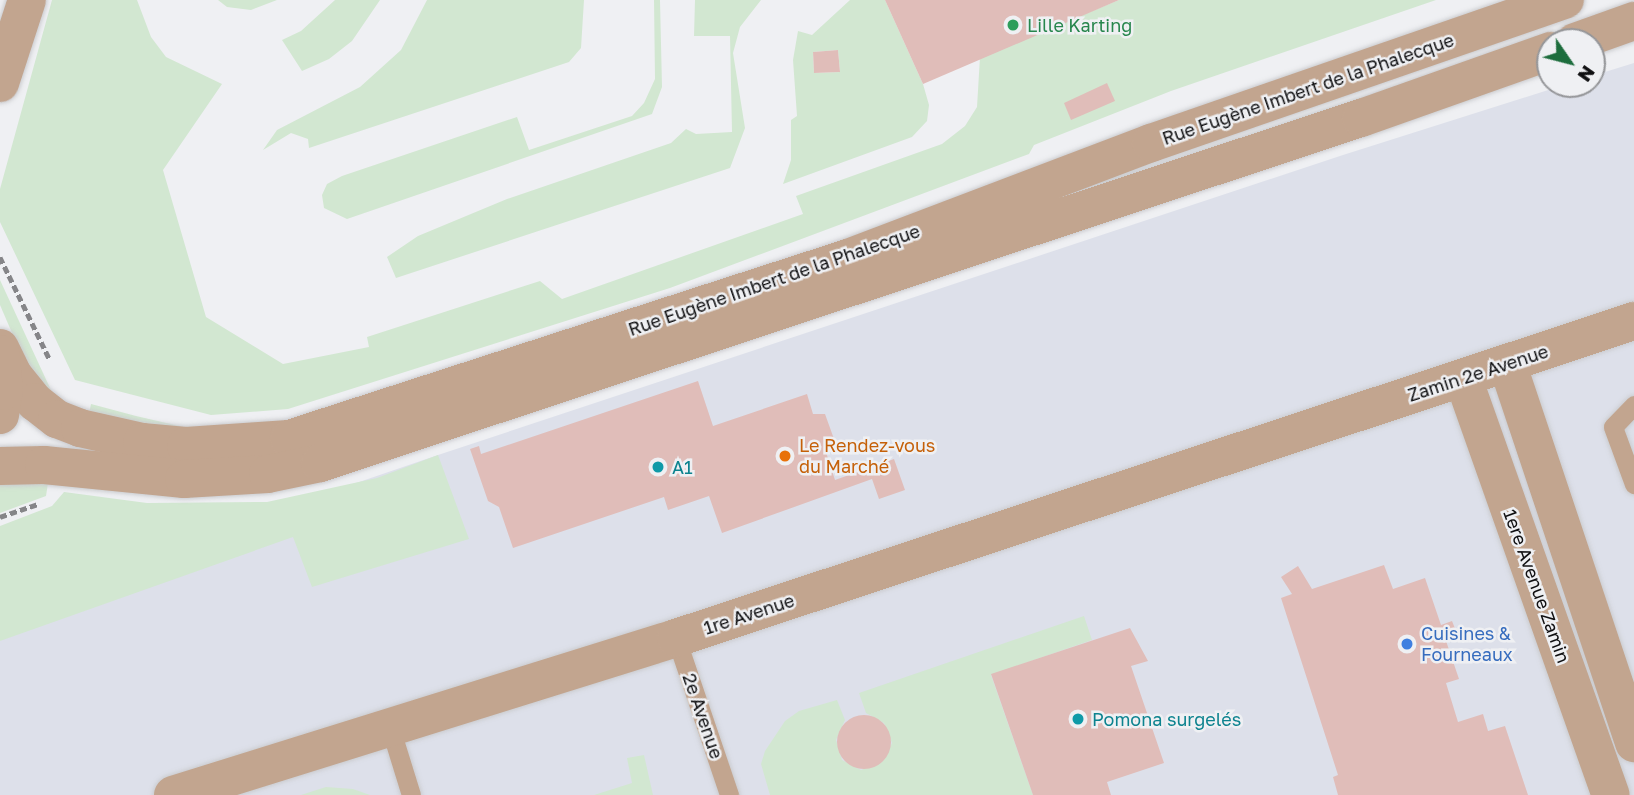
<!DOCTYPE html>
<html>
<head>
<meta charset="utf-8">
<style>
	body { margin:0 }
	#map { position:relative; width:1634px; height:795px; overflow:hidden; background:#eff0f3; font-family:"Golos Text",sans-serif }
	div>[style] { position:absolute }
	.built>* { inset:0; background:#dde0ea }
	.green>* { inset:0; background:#d2e7d1 }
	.building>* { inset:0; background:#e0bdb9 }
	.round { border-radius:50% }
	.path>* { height:4.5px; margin-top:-2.25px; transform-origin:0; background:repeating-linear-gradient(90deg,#858588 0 7px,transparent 0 10.5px) }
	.roads { filter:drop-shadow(0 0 2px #cbcccf) drop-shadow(0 0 2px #cbcccf) }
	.service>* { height:19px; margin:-9.5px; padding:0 9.5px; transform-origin:9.5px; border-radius:9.5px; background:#c2a58f }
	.minor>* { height:38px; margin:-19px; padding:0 19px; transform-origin:19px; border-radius:19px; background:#c2a58f }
	.tertiary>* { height:38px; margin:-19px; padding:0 19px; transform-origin:19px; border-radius:19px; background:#c2a58f }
	.dots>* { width:19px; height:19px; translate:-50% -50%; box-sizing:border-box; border:4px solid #eff0f3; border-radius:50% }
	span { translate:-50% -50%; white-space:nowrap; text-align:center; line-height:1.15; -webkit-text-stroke:5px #eff0f3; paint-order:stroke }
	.leisure-label { font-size:18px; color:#27864d }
	.left { translate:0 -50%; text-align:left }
	.street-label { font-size:18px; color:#0f0f11 }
	.food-label { font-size:18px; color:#c56008 }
	.culture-label { font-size:18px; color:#0d838f }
	.shop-label { font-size:18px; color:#366cbe }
	.north { position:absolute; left:1536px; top:28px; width:70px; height:70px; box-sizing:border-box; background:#eff0f3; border:2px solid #959699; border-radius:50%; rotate:125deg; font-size:19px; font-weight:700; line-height:28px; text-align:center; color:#0f0f11 }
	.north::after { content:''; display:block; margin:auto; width:24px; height:32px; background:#1d6d3d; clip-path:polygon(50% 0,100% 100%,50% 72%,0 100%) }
</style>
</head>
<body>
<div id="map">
	<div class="built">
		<div style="clip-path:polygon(1634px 63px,1634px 795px,0 795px,0 605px,438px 455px,1343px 155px,1567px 84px,1592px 84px,1592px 76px)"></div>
	</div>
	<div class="green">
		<div style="clip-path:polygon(52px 0,137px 0,151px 37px,166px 57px,222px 84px,163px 170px,206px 317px,283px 364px,369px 347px,367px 337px,540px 281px,562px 299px,803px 214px,796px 196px,942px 144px,965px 126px,977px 107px,980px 57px,1119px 0,1436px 0,1171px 91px,1034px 145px,1029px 154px,670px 288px,288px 409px,211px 415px,75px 380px,0 222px,0 189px)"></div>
		<div style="clip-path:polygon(218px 0,277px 0,251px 10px,227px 7px)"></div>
		<div style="clip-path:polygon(335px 0,380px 0,352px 41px,329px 59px,302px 71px,282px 40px,301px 31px)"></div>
		<div style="clip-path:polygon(427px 0,584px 0,581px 48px,569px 62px,309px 148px,308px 139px,291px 133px,263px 150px,277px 130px,360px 87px,401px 50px)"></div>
		<div style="clip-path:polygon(654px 0,660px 0,662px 87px,652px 114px,347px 219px,324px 208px,322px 195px,327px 184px,342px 176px,517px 117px,529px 150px,632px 116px,644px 103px,655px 79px)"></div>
		<div style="clip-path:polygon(695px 0,761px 0,740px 27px,733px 53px,745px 128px,730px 168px,396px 278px,387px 257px,418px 236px,507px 199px,671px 143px,686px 129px,696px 134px,732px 132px,730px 36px,694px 36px)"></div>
		<div style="clip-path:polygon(evenodd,850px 0,885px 0,923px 84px,929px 105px,927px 121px,912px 137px,783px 184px,791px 160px,791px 120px,797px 116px,793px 60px,798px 31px,812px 35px,850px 0,838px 50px,840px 72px,814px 73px,813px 52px,838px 50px)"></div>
		<div style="clip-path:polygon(0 280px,56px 401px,34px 384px,0 305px)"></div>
		<div style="clip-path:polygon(91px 404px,136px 416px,214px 434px,89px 414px)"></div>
		<div style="clip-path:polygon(438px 455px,469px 539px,312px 587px,293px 537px,0 641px,0 526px,52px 506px,64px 492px,147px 503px,267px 502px,377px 478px)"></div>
		<div style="clip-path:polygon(48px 483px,46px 496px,0 513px,0 484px)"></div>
		<div style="clip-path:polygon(1084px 616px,1092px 640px,991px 675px,1033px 795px,770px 795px,761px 764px,765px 751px,785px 721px,799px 711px,837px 700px,845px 720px,836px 740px,842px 760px,861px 770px,882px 762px,892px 743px,884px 723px,866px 713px,859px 693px)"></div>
		<div style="clip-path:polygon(644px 755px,653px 795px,594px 795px,632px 783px,627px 758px)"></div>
		<div style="clip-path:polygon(326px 787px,353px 789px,370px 795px,301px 795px)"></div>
	</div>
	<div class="building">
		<div style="clip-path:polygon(885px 0,1119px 0,923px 84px)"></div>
		<div style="clip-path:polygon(838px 50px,840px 72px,814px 73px,813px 52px)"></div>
		<div style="clip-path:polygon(1107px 83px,1115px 101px,1071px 120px,1064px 103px)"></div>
		<div style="clip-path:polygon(698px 381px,713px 426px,807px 394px,813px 414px,825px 414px,834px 439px,825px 449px,835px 480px,894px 459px,905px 490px,879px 499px,872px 479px,722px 533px,709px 496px,668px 510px,664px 497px,513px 548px,499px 507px,488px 501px,470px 449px,479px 446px,481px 454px)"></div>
		<div style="clip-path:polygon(1384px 565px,1393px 589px,1425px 578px,1441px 625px,1452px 621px,1456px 631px,1444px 635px,1459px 679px,1446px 683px,1458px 722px,1483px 714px,1488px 731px,1505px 726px,1528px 795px,1338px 795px,1333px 777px,1338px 775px,1281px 598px,1292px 594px,1281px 577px,1298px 566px,1312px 589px)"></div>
		<div style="clip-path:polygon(1130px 628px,1148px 661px,1131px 666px,1164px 763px,1107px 782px,1111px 795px,1033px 795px,991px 674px)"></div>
		<div class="round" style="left:837px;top:715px;width:54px;height:54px"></div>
	</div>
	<div class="path">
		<div style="left:0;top:257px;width:114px;rotate:64.1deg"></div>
		<div style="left:0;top:517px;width:39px;rotate:-19deg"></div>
	</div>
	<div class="roads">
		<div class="service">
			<div style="left:1634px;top:405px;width:30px;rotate:134deg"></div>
			<div style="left:1613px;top:427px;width:61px;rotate:69.8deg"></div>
			<div style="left:676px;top:638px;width:166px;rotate:71.3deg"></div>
			<div style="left:390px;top:727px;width:71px;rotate:72.8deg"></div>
		</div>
		<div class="minor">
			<div style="left:0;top:83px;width:87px;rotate:-72deg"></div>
			<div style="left:1507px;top:363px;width:401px;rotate:71.5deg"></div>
			<div style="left:1463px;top:378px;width:442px;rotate:70.5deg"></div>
			<div style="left:173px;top:795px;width:527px;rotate:-17.33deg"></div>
			<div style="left:676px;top:638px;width:1009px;rotate:-18.31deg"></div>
		</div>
		<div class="tertiary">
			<div style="left:1575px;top:42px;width:63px;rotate:-19.6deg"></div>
			<div style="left:0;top:348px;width:30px;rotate:64deg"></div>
			<div style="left:13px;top:375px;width:35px;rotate:51deg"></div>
			<div style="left:35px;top:402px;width:28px;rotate:38deg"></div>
			<div style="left:57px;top:419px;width:25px;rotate:21deg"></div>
			<div style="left:80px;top:428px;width:64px;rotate:12.7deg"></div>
			<div style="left:142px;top:442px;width:44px;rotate:5.2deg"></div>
			<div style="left:186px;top:446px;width:103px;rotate:-3.9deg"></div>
			<div style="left:289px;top:439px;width:588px;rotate:-17.94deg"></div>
			<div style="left:848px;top:258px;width:324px;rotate:-20.8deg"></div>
			<div style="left:1151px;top:143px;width:438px;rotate:-19.1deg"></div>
			<div style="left:0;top:415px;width:24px;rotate:-81deg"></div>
			<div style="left:4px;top:391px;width:37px;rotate:-95deg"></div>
			<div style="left:0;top:466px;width:44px;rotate:-1.3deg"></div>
			<div style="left:44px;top:465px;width:141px;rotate:5.7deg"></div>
			<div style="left:184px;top:479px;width:84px;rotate:-3.4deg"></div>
			<div style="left:268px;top:474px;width:53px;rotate:-11.9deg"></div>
			<div style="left:320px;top:463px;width:1097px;rotate:-18.34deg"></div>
			<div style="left:1361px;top:118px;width:201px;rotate:-19.5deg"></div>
		</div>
	</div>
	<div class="dots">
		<div style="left:1013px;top:25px;background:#2e9e5b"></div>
		<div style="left:785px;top:456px;background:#e8710a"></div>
		<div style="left:658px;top:467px;background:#0f9aa8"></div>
		<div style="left:1407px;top:644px;background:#3f7fe0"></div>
		<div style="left:1078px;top:719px;background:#0f9aa8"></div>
	</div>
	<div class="leisure-label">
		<span class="left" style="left:1027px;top:25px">Lille Karting</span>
	</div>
	<div class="street-label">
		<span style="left:1308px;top:89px;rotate:-19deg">Rue Eugène Imbert de la Phalecque</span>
		<span style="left:774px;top:280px;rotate:-19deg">Rue Eugène Imbert de la Phalecque</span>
		<span style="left:1478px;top:373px;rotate:-18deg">Zamin 2e Avenue</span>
		<span style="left:1537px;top:586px;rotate:70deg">1ere Avenue Zamin</span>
		<span style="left:749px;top:614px;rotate:-18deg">1re Avenue</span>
		<span style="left:703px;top:716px;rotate:71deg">2e Avenue</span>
	</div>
	<div class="food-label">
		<span class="left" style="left:799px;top:456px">Le Rendez-vous<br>du Marché</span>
	</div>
	<div class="culture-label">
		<span class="left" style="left:672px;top:467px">A1</span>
		<span class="left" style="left:1092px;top:719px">Pomona surgelés</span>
	</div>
	<div class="shop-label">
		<span class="left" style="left:1421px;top:644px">Cuisines &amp;<br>Fourneaux</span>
	</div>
	<div class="north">N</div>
</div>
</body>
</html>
